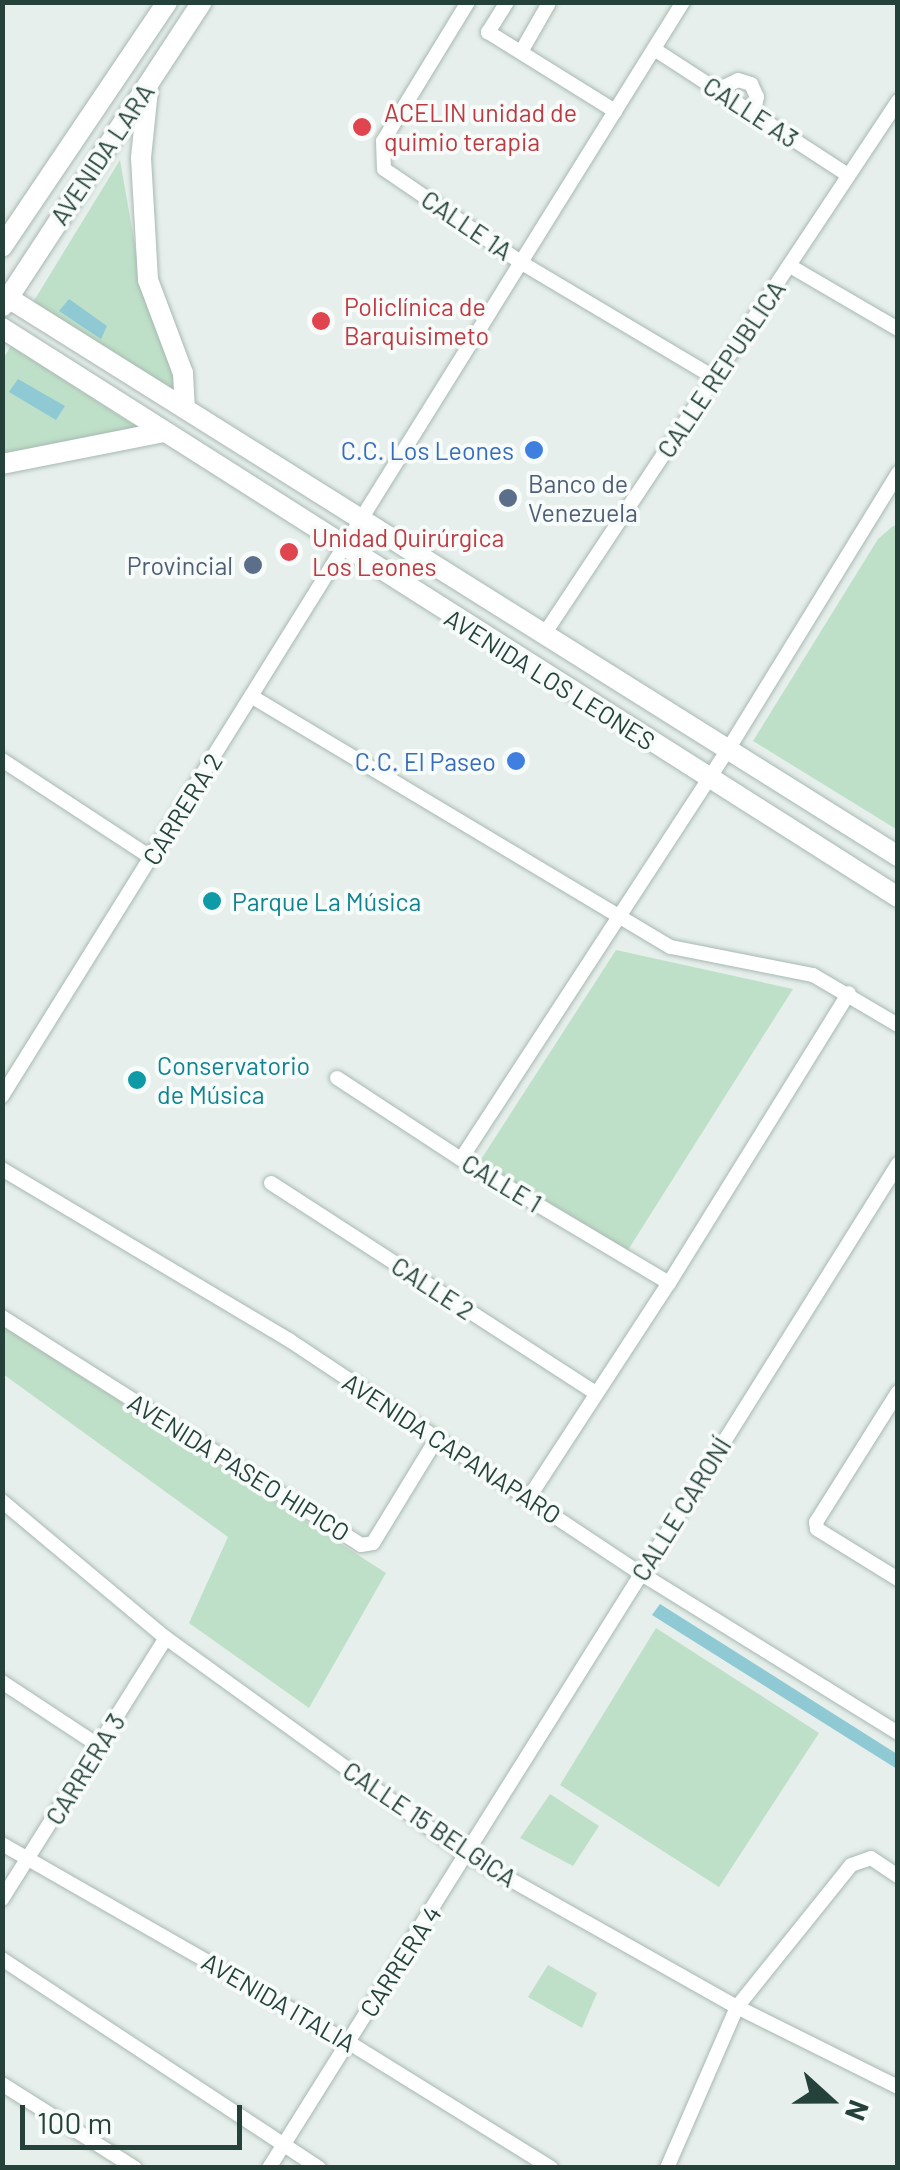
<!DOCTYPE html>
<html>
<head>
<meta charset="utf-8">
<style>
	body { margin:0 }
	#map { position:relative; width:900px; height:2170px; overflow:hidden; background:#e6efeb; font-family:Barlow,sans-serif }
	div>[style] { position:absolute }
	.green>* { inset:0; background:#bfe0c8 }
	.water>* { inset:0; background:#8ec9d4 }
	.roads { filter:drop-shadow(0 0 2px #a8b8b2) drop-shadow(0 0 2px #a8b8b2) }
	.street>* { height:14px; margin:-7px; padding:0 7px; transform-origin:7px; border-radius:7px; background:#fff }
	.secondary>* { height:20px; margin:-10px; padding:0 10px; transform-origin:10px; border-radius:10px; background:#fff }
	.dots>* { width:28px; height:28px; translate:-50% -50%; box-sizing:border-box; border:5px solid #f7fbf9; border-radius:50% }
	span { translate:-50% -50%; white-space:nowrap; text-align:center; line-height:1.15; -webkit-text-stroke:8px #f7fbf9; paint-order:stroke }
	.street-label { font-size:25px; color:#24423a }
	.health-label { font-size:25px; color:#be3a42 }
	.left { translate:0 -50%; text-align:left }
	.shop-label { font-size:25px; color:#366cbe }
	.right { translate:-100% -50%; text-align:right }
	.service-label { font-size:25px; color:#4e5e75 }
	.culture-label { font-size:25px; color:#0d838f }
	.frame { position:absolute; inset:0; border:5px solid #24423a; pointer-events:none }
	.north { position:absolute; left:780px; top:2050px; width:100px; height:100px; -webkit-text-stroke:8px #f7fbf9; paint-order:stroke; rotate:111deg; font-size:28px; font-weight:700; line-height:40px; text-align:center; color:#24423a }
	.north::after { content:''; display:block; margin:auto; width:35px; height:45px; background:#24423a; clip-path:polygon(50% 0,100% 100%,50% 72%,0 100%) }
	.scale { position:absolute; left:20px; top:2105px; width:222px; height:45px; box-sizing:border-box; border:5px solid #24423a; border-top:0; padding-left:12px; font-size:30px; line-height:35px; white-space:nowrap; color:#24423a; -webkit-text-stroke:8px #f7fbf9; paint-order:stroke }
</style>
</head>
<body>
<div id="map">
	<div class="green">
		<div style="clip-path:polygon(120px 160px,138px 263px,178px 392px,32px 304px)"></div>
		<div style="clip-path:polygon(11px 346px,143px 431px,3px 453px,3px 359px)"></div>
		<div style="clip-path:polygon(893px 526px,898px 526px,896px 829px,753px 741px,878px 539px)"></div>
		<div style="clip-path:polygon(616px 950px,793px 989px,628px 1250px,480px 1161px)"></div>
		<div style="clip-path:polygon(3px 1326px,386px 1573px,309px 1708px,189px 1623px,228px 1537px,3px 1374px)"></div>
		<div style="clip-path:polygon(656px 1628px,819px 1733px,719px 1887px,560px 1785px)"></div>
		<div style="clip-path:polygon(550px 1794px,599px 1826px,573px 1866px,520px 1838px)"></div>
		<div style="clip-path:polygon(548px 1965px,597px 1993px,582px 2028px,528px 1997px)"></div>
	</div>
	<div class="water">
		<div style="clip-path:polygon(69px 299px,107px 326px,101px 339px,59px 311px)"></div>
		<div style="clip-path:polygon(18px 379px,65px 406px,56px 420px,9px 392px)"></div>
		<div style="clip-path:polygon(660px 1604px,897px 1754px,897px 1769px,652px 1615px)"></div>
	</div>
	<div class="roads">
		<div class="street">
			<div style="left:468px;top:2px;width:163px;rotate:121.4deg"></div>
			<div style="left:383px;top:141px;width:28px;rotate:88deg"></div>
			<div style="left:384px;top:169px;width:167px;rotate:34.3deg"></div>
			<div style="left:522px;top:263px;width:225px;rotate:30.8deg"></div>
			<div style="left:507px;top:2px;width:36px;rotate:122deg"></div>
			<div style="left:488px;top:32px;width:150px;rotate:31.9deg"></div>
			<div style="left:654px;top:49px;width:231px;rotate:33deg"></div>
			<div style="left:521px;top:52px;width:56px;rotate:-60.3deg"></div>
			<div style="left:717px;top:90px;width:23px;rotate:-25deg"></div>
			<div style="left:738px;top:80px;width:14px;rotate:17deg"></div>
			<div style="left:751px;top:84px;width:14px;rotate:65deg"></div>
			<div style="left:757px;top:97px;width:17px;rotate:103deg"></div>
			<div style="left:790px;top:266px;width:125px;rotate:30.3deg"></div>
			<div style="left:543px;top:636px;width:642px;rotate:-56.43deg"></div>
			<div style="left:251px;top:696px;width:489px;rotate:30.9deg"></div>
			<div style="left:671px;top:947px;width:145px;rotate:11.2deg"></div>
			<div style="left:813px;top:975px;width:99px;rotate:30.5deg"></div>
			<div style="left:2px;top:760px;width:179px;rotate:33.2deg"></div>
			<div style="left:337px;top:1078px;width:148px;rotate:33.2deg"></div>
			<div style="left:461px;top:1159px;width:242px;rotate:30.8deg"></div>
			<div style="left:2px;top:1096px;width:1289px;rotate:-58.1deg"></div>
			<div style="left:461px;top:1159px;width:491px;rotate:-56.9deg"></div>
			<div style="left:729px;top:748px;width:323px;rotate:-58.4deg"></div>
			<div style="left:2px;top:1169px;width:334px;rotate:30.8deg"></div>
			<div style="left:289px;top:1340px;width:421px;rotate:33.6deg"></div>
			<div style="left:640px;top:1573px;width:304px;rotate:31.8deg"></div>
			<div style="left:271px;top:1183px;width:386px;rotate:32.9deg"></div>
			<div style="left:2px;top:1317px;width:425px;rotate:32.4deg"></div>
			<div style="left:361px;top:1545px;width:12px;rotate:-9deg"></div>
			<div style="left:373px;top:1543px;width:123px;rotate:-58.6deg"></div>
			<div style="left:898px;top:1392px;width:154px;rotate:122.2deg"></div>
			<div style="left:816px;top:1522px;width:7px;rotate:82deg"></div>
			<div style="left:817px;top:1529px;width:95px;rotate:31.7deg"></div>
			<div style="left:528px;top:1499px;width:258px;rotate:-56.9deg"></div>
			<div style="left:669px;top:1283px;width:341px;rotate:-58.2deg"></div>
			<div style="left:2px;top:1501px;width:214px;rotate:39.9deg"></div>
			<div style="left:166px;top:1638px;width:371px;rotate:35.8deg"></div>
			<div style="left:467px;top:1855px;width:310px;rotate:29.4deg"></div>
			<div style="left:737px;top:2007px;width:180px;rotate:26.4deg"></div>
			<div style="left:2px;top:1682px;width:116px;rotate:33.4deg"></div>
			<div style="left:2px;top:1844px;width:399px;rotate:29.8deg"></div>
			<div style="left:348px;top:2042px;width:239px;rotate:31.8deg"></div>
			<div style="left:2px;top:1899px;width:308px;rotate:-57.9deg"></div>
			<div style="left:2px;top:1959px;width:380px;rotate:33.4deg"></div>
			<div style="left:2px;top:2084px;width:157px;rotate:32.3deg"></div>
			<div style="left:269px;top:2168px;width:1185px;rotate:-57.93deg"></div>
			<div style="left:667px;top:2168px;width:176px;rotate:-66.5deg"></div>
			<div style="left:737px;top:2007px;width:182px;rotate:-51.2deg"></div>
			<div style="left:851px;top:1865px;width:21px;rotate:-19deg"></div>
			<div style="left:871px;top:1858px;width:32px;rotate:34deg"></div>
		</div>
		<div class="secondary">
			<div style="left:148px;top:90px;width:68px;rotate:95.9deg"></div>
			<div style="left:141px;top:158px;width:122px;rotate:86.7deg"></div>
			<div style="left:148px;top:280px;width:99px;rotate:69.4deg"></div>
			<div style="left:183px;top:373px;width:34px;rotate:87deg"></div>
			<div style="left:2px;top:247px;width:295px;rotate:-56deg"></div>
			<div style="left:2px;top:294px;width:1058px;rotate:32.1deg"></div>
			<div style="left:3px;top:306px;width:363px;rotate:-56.8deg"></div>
			<div style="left:2px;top:328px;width:1061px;rotate:32.42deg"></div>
			<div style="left:2px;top:464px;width:164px;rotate:-11.2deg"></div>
		</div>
	</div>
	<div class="dots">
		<div style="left:362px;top:127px;background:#e0444e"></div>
		<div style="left:321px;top:321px;background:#e0444e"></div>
		<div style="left:534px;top:450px;background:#3f7fe0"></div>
		<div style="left:508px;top:498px;background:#5c6f8a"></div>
		<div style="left:289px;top:552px;background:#e0444e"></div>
		<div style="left:253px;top:565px;background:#5c6f8a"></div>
		<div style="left:516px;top:761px;background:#3f7fe0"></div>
		<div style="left:212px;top:901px;background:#0f9aa8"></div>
		<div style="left:137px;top:1080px;background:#0f9aa8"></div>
	</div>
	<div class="street-label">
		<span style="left:751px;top:112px;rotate:33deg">CALLE A3</span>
		<span style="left:102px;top:154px;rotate:-56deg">AVENIDA LARA</span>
		<span style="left:467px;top:225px;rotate:34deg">CALLE 1A</span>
		<span style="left:721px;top:369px;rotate:-56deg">CALLE REPUBLICA</span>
		<span style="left:550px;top:679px;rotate:32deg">AVENIDA LOS LEONES</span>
		<span style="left:182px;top:809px;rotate:-58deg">CARRERA 2</span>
		<span style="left:502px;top:1183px;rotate:31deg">CALLE 1</span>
		<span style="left:433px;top:1288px;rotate:33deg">CALLE 2</span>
		<span style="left:452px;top:1448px;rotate:33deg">AVENIDA CAPANAPARO</span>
		<span style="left:239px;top:1467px;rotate:32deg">AVENIDA PASEO HIPICO</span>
		<span style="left:681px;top:1509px;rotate:-58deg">CALLE CARONÍ</span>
		<span style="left:85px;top:1769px;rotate:-58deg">CARRERA 3</span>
		<span style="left:430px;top:1824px;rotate:34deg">CALLE 15 BELGICA</span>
		<span style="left:400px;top:1961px;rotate:-57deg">CARRERA 4</span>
		<span style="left:279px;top:2002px;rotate:30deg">AVENIDA ITALIA</span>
	</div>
	<div class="health-label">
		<span class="left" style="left:384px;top:127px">ACELIN unidad de<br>quimio terapia</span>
		<span class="left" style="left:344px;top:321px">Policlínica de<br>Barquisimeto</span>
		<span class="left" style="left:312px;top:552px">Unidad Quirúrgica<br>Los Leones</span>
	</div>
	<div class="shop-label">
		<span class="right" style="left:514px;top:450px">C.C. Los Leones</span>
		<span class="right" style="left:496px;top:761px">C.C. El Paseo</span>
	</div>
	<div class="service-label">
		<span class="left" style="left:528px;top:498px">Banco de<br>Venezuela</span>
		<span class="right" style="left:233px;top:565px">Provincial</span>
	</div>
	<div class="culture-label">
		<span class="left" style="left:232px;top:901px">Parque La Música</span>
		<span class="left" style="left:157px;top:1080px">Conservatorio<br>de Música</span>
	</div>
	<div class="frame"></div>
	<div class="north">N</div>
	<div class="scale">100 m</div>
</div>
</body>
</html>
